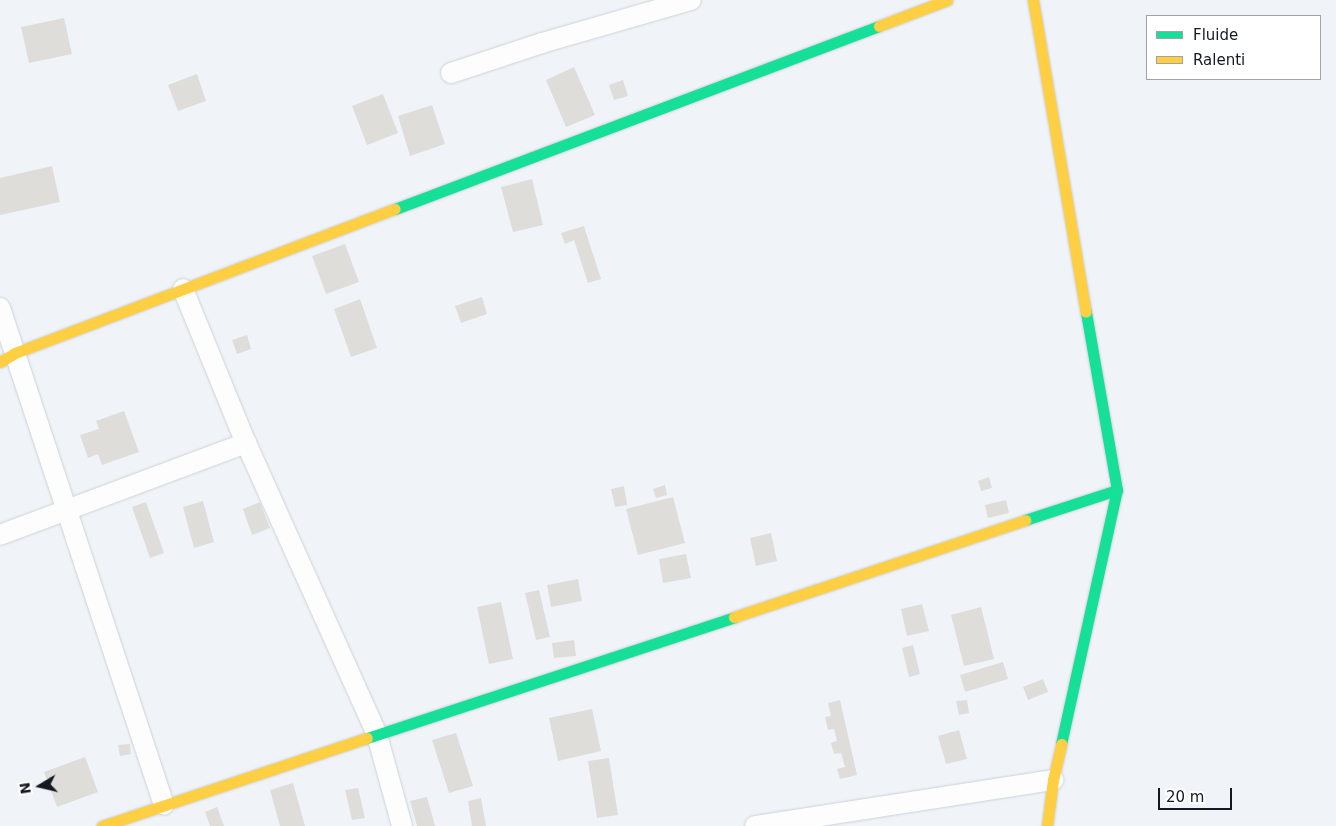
<!DOCTYPE html>
<html>
<head>
<meta charset="utf-8">
<style>
	body { margin:0 }
	#map { position:relative; width:1336px; height:826px; overflow:hidden; background:#f0f4f8; font-family:"DejaVu Sans",sans-serif }
	div>[style] { position:absolute }
	.building>* { inset:0; background:#deddda }
	.roads { filter:drop-shadow(0 0 1px #ccd1d7) drop-shadow(0 0 1px #ccd1d7) }
	.street>* { height:20px; margin:-10px; padding:0 10px; transform-origin:10px; border-radius:10px; background:#fdfdfe }
	.fast>* { height:11px; margin:-5.5px; padding:0 5.5px; transform-origin:5.5px; border-radius:5.5px; background:#16e098 }
	.slow>* { height:11px; margin:-5.5px; padding:0 5.5px; transform-origin:5.5px; border-radius:5.5px; background:#ffcf43 }
	span { translate:-50% -50%; white-space:nowrap; text-align:center; line-height:1.15; -webkit-text-stroke:4px #fff; paint-order:stroke }
	.legend { position:absolute; left:1146px; top:15px; width:175px; height:65px; box-sizing:border-box; background:#fff; border:1px solid #a1a3a7; margin:0; padding:6px 9px; list-style:none; font-size:15px; color:#151a22 }
	.legend li { display:flex; align-items:center; gap:10px; height:25px }
	.legend b { width:25px; border:1px solid #a1a3a7 }
	.north { position:absolute; left:15px; top:761px; width:50px; height:50px; -webkit-text-stroke:4px #fff; paint-order:stroke; rotate:261deg; font-size:14px; font-weight:700; line-height:20px; text-align:center; color:#151a22 }
	.north::after { content:''; display:block; margin:auto; width:18px; height:22px; background:#151a22; clip-path:polygon(50% 0,100% 100%,50% 72%,0 100%) }
	.scale { position:absolute; left:1158px; top:788px; width:74px; height:22px; box-sizing:border-box; border:2px solid #151a22; border-top:0; padding-left:6px; font-size:15px; line-height:18px; white-space:nowrap; color:#151a22; -webkit-text-stroke:4px #fff; paint-order:stroke }
</style>
</head>
<body>
<div id="map">
	<div class="building">
		<div style="clip-path:polygon(64px 18px,72px 54px,29px 63px,21px 27px)"></div>
		<div style="clip-path:polygon(574px 67px,595px 115px,566px 127px,546px 80px)"></div>
		<div style="clip-path:polygon(197px 74px,206px 101px,178px 111px,168px 85px)"></div>
		<div style="clip-path:polygon(623px 80px,628px 96px,614px 100px,609px 85px)"></div>
		<div style="clip-path:polygon(383px 94px,398px 133px,367px 145px,352px 106px)"></div>
		<div style="clip-path:polygon(432px 105px,445px 144px,410px 156px,398px 116px)"></div>
		<div style="clip-path:polygon(52px 166px,60px 202px,0 215px,0 178px)"></div>
		<div style="clip-path:polygon(532px 179px,543px 225px,513px 232px,501px 187px)"></div>
		<div style="clip-path:polygon(584px 226px,601px 279px,588px 283px,574px 240px,565px 244px,561px 233px)"></div>
		<div style="clip-path:polygon(345px 244px,359px 282px,326px 294px,312px 256px)"></div>
		<div style="clip-path:polygon(482px 297px,487px 314px,461px 323px,455px 306px)"></div>
		<div style="clip-path:polygon(360px 299px,377px 348px,351px 357px,334px 309px)"></div>
		<div style="clip-path:polygon(247px 335px,251px 349px,237px 354px,232px 340px)"></div>
		<div style="clip-path:polygon(124px 411px,139px 452px,102px 465px,98px 454px,88px 458px,80px 435px,99px 429px,96px 421px)"></div>
		<div style="clip-path:polygon(989px 477px,992px 488px,981px 491px,978px 481px)"></div>
		<div style="clip-path:polygon(665px 485px,667px 495px,656px 498px,653px 489px)"></div>
		<div style="clip-path:polygon(624px 486px,627px 505px,615px 507px,611px 489px)"></div>
		<div style="clip-path:polygon(673px 497px,685px 543px,638px 555px,626px 509px)"></div>
		<div style="clip-path:polygon(1006px 500px,1009px 513px,988px 518px,985px 505px)"></div>
		<div style="clip-path:polygon(203px 501px,214px 542px,194px 548px,183px 507px)"></div>
		<div style="clip-path:polygon(146px 502px,164px 553px,150px 558px,132px 507px)"></div>
		<div style="clip-path:polygon(260px 502px,270px 528px,252px 535px,243px 509px)"></div>
		<div style="clip-path:polygon(771px 533px,777px 561px,756px 566px,750px 538px)"></div>
		<div style="clip-path:polygon(686px 554px,691px 578px,663px 583px,659px 559px)"></div>
		<div style="clip-path:polygon(578px 579px,582px 601px,551px 607px,547px 585px)"></div>
		<div style="clip-path:polygon(539px 590px,550px 637px,536px 640px,525px 593px)"></div>
		<div style="clip-path:polygon(501px 602px,513px 659px,489px 664px,477px 607px)"></div>
		<div style="clip-path:polygon(922px 604px,929px 631px,907px 636px,901px 609px)"></div>
		<div style="clip-path:polygon(981px 607px,994px 659px,964px 666px,951px 615px)"></div>
		<div style="clip-path:polygon(574px 640px,576px 656px,554px 658px,552px 643px)"></div>
		<div style="clip-path:polygon(913px 645px,920px 674px,909px 677px,902px 648px)"></div>
		<div style="clip-path:polygon(1003px 662px,1008px 679px,965px 692px,960px 675px)"></div>
		<div style="clip-path:polygon(1043px 679px,1048px 692px,1028px 700px,1023px 687px)"></div>
		<div style="clip-path:polygon(840px 700px,857px 775px,840px 779px,837px 769px,845px 767px,841px 753px,834px 754px,831px 743px,837px 741px,834px 729px,828px 730px,825px 717px,831px 716px,828px 703px)"></div>
		<div style="clip-path:polygon(967px 700px,969px 713px,959px 715px,956px 701px)"></div>
		<div style="clip-path:polygon(592px 709px,601px 751px,558px 761px,549px 718px)"></div>
		<div style="clip-path:polygon(959px 730px,967px 759px,946px 764px,938px 736px)"></div>
		<div style="clip-path:polygon(456px 733px,473px 786px,449px 793px,432px 740px)"></div>
		<div style="clip-path:polygon(130px 744px,131px 754px,120px 756px,118px 745px)"></div>
		<div style="clip-path:polygon(85px 757px,98px 792px,57px 807px,44px 772px)"></div>
		<div style="clip-path:polygon(609px 758px,618px 815px,597px 818px,588px 761px)"></div>
		<div style="clip-path:polygon(293px 783px,305px 826px,280px 826px,270px 790px)"></div>
		<div style="clip-path:polygon(358px 788px,365px 818px,352px 820px,345px 790px)"></div>
		<div style="clip-path:polygon(427px 797px,435px 826px,417px 826px,410px 801px)"></div>
		<div style="clip-path:polygon(481px 798px,486px 826px,472px 826px,468px 801px)"></div>
		<div style="clip-path:polygon(217px 807px,224px 826px,210px 826px,205px 812px)"></div>
	</div>
	<div class="roads">
		<div class="street">
			<div style="left:451px;top:73px;width:96px;rotate:-18.2deg"></div>
			<div style="left:542px;top:43px;width:155px;rotate:-16.1deg"></div>
			<div style="left:183px;top:289px;width:166px;rotate:67.8deg"></div>
			<div style="left:246px;top:443px;width:320px;rotate:65.8deg"></div>
			<div style="left:377px;top:735px;width:94px;rotate:74.6deg"></div>
			<div style="left:0;top:308px;width:523px;rotate:71.74deg"></div>
			<div style="left:0;top:535px;width:263px;rotate:-20.5deg"></div>
			<div style="left:755px;top:826px;width:302px;rotate:-8.8deg"></div>
		</div>
		<div class="fast">
			<div style="left:395px;top:209px;width:517px;rotate:-20.71deg"></div>
			<div style="left:1025px;top:520px;width:97px;rotate:-18.1deg"></div>
			<div style="left:367px;top:738px;width:386px;rotate:-18.2deg"></div>
			<div style="left:1061px;top:744px;width:260px;rotate:-77.6deg"></div>
			<div style="left:1117px;top:490px;width:181px;rotate:-99.9deg"></div>
		</div>
		<div class="slow">
			<div style="left:1033px;top:0;width:316px;rotate:80.4deg"></div>
			<div style="left:879px;top:26px;width:73px;rotate:-20.9deg"></div>
			<div style="left:0;top:362px;width:17px;rotate:-31deg"></div>
			<div style="left:15px;top:353px;width:406px;rotate:-20.8deg"></div>
			<div style="left:734px;top:617px;width:307px;rotate:-18.4deg"></div>
			<div style="left:102px;top:826px;width:279px;rotate:-18.4deg"></div>
			<div style="left:1047px;top:826px;width:46px;rotate:-82.6deg"></div>
			<div style="left:1053px;top:780px;width:37px;rotate:-77deg"></div>
		</div>
	</div>
	<ul class="legend">
	<li><b style="height:6px;background:#16e098"></b>Fluide</li>
	<li><b style="height:6px;background:#ffcf43"></b>Ralenti</li>
	</ul>
	<div class="north">N</div>
	<div class="scale">20 m</div>
</div>
</body>
</html>
